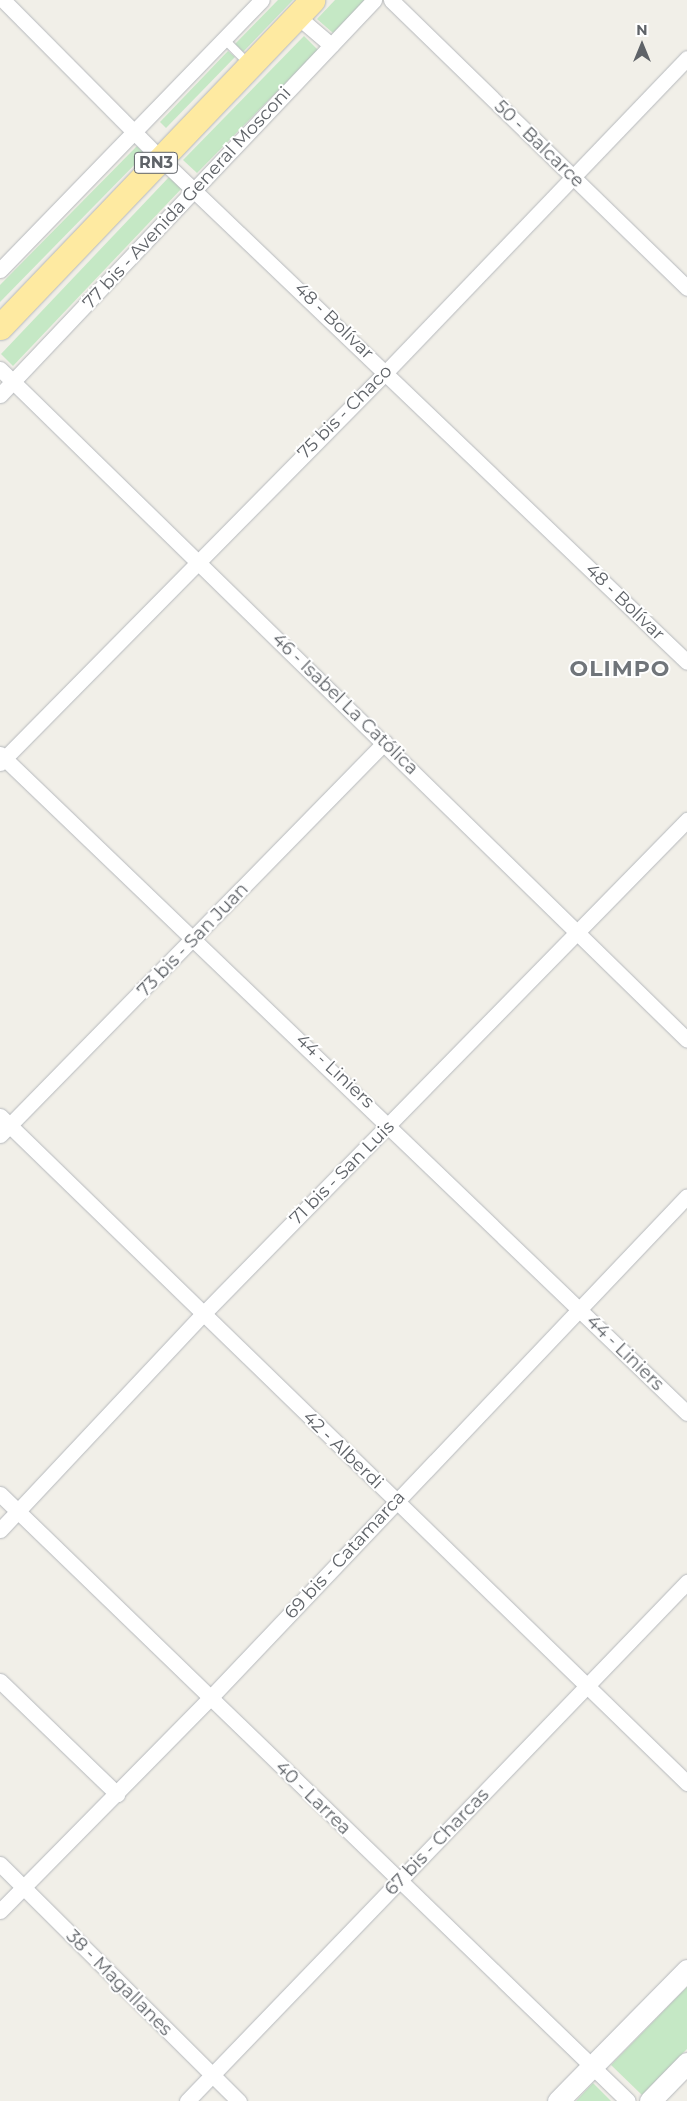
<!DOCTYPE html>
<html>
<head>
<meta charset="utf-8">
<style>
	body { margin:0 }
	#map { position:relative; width:687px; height:2101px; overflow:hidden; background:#f1efe8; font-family:Montserrat,sans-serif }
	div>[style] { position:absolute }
	.green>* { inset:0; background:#c5e8c5 }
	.roads { filter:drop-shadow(0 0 1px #b5b8bc) drop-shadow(0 0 1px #b5b8bc) }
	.service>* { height:8px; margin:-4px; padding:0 4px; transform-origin:4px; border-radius:4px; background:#fff }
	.minor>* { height:15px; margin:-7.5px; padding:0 7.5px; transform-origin:7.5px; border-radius:7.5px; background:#fff }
	.secondary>* { height:21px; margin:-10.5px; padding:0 10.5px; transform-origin:10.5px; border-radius:10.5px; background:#fff }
	.trunk>* { height:25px; margin:-12.5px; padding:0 12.5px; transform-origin:12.5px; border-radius:12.5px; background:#feeaa1 }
	span { translate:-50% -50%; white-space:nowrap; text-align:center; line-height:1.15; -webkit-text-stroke:4px #fff; paint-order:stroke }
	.shield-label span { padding:1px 4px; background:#fff; border:1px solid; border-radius:4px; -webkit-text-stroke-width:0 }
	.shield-label { font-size:16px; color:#5f6368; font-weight:700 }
	.street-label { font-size:18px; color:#5f6368 }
	.district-label { font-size:22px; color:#70757a; font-weight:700; letter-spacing:1px }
	.north { position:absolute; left:617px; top:20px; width:50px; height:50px; -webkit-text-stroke:4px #fff; paint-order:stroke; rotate:0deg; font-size:14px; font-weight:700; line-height:20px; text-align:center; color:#5f6368 }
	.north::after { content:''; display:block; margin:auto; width:18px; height:22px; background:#5f6368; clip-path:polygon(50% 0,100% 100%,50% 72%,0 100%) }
</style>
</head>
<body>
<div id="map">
	<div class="green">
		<div style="clip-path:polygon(278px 0,293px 0,243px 52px,235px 44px)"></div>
		<div style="clip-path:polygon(335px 0,365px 0,333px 33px,317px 19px)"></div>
		<div style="clip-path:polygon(304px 36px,318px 50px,197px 173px,183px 160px)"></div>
		<div style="clip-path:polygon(228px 51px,235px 57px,166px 128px,160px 122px)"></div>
		<div style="clip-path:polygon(137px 146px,145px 154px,0 302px,0 285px)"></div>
		<div style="clip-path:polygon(170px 176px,183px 187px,13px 366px,1px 354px)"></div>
		<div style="clip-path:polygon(687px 1987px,687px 2049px,642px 2095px,611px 2065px)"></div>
		<div style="clip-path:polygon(593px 2083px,611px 2101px,576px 2101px)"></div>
	</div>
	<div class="roads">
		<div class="service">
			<div style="left:224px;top:39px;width:34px;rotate:45deg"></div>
		</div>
		<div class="minor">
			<div style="left:3px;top:0;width:223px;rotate:45.2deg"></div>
			<div style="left:160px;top:158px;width:729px;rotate:43.72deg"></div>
			<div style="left:391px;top:0;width:413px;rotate:44.2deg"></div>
			<div style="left:297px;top:16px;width:45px;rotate:40.5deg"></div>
			<div style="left:0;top:270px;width:376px;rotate:-45.9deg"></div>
			<div style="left:0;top:369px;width:960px;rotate:44.32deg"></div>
			<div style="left:0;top:395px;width:544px;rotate:-46.56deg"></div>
			<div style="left:0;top:754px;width:952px;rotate:43.81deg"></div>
			<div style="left:0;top:763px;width:549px;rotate:-45.37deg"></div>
			<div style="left:386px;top:372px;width:435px;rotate:-46.2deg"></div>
			<div style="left:0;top:1116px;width:958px;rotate:44.15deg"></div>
			<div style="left:0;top:1135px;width:550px;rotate:-45.59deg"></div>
			<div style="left:0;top:1494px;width:873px;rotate:44.03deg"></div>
			<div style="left:0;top:1530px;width:296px;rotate:-46.8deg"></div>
			<div style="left:203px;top:1314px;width:692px;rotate:-45.59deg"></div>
			<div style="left:0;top:1681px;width:163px;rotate:44deg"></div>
			<div style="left:0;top:1864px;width:337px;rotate:44.8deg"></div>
			<div style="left:0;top:1911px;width:299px;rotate:-45.4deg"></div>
			<div style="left:210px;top:1698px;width:692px;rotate:-46.46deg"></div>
			<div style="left:187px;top:2101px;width:721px;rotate:-46.07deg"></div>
		</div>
		<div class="secondary">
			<div style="left:558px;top:2101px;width:184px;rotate:-45.4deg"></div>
			<div style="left:650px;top:2101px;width:53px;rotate:-45.8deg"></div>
		</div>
		<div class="trunk">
			<div style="left:0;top:327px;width:452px;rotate:-46.3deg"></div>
		</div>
	</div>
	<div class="shield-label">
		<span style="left:156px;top:163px">RN3</span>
	</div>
	<div class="street-label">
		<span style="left:539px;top:144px;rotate:44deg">50 - Balcarce</span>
		<span style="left:187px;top:198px;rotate:-47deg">77 bis - Avenida General Mosconi</span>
		<span style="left:334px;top:321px;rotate:44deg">48 - Bolívar</span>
		<span style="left:345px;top:412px;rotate:-45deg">75 bis - Chaco</span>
		<span style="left:625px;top:602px;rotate:44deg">48 - Bolívar</span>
		<span style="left:345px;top:704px;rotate:44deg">46 - Isabel La Católica</span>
		<span style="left:193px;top:940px;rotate:-46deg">73 bis - San Juan</span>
		<span style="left:335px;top:1071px;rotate:43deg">44 - Liniers</span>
		<span style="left:342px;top:1173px;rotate:-45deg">71 bis - San Luis</span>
		<span style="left:625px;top:1353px;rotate:44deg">44 - Liniers</span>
		<span style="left:343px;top:1450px;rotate:44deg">42 - Alberdi</span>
		<span style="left:345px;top:1555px;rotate:-47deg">69 bis - Catamarca</span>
		<span style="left:313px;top:1798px;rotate:44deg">40 - Larrea</span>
		<span style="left:437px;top:1842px;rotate:-46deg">67 bis - Charcas</span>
		<span style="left:119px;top:1983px;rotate:45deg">38 - Magallanes</span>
	</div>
	<div class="district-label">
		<span style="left:620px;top:669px">OLIMPO</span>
	</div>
	<div class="north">N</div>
</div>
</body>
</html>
